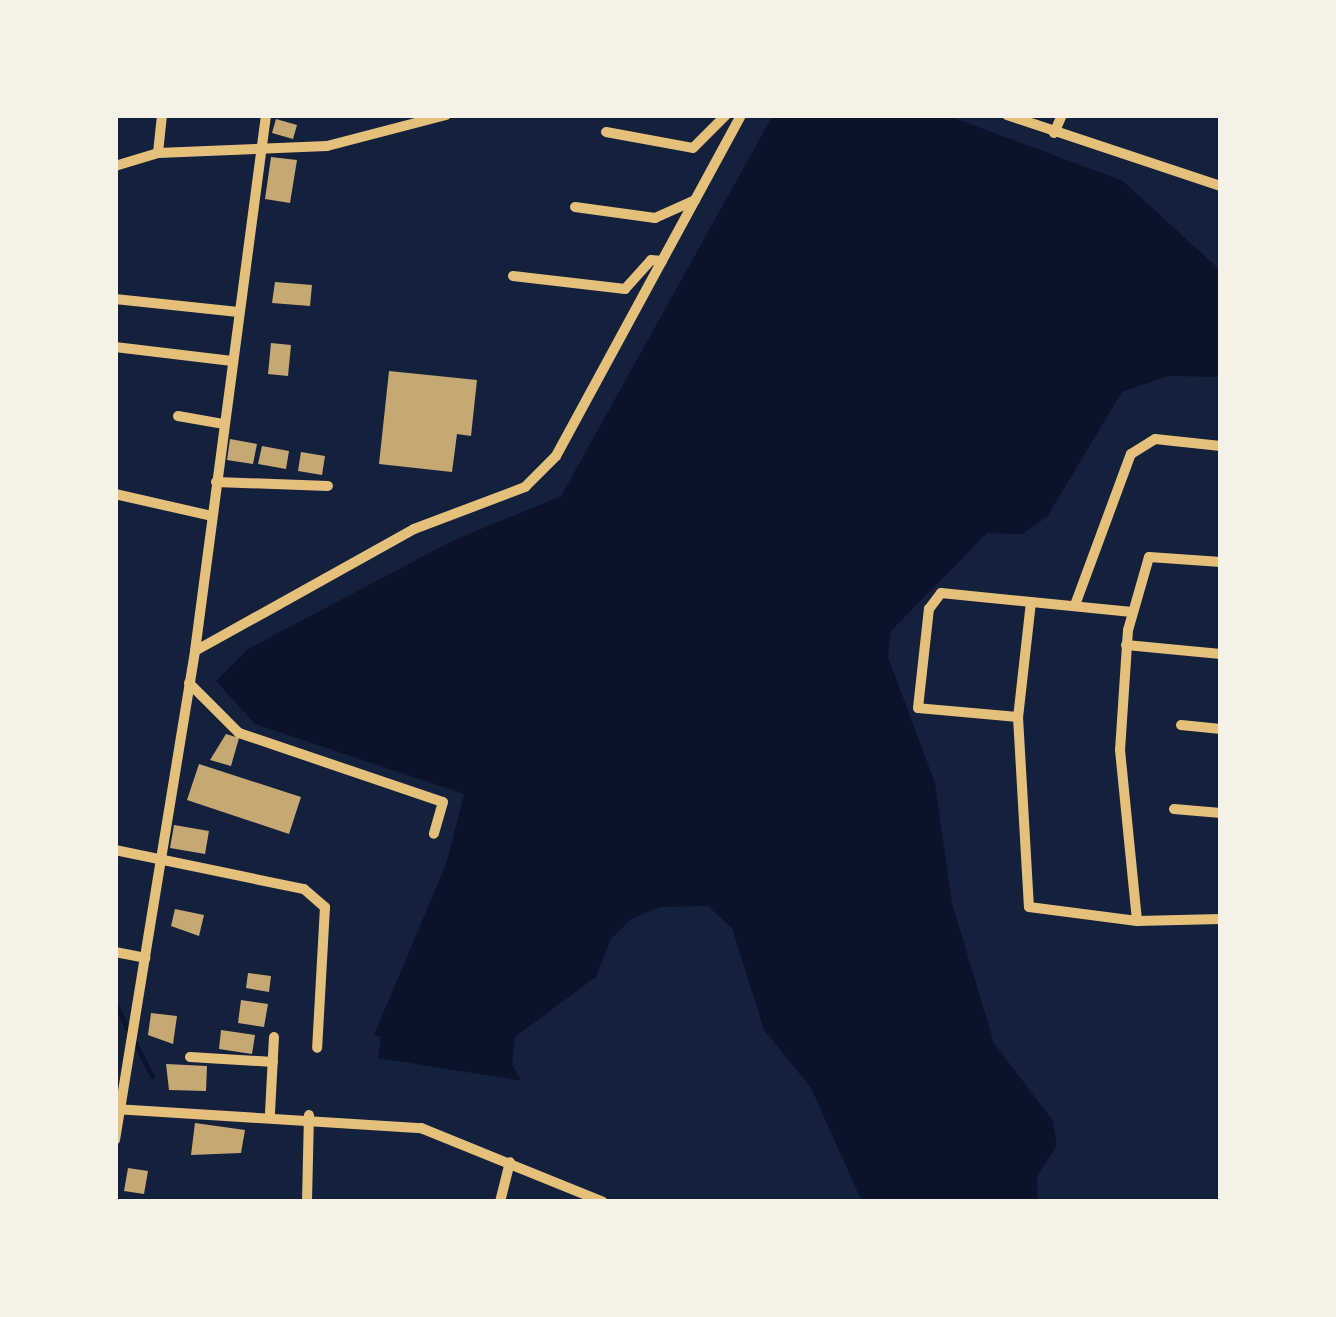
<!DOCTYPE html>
<html>
<head>
<meta charset="utf-8">
<style>
	body { margin:0 }
	#map { position:relative; width:1336px; height:1317px; overflow:hidden; background:#14213d; font-family:"Fira Sans Condensed",sans-serif }
	div>[style] { position:absolute }
	.water>* { inset:0; background:#0b132b }
	.stream>* { height:5px; margin:-2.5px; padding:0 2.5px; transform-origin:2.5px; border-radius:2.5px; background:#0b132b }
	.building>* { inset:0; background:#c6a872 }
	.minor>* { height:10px; margin:-5px; padding:0 5px; transform-origin:5px; border-radius:5px; background:#e5c07b }
	span { translate:-50% -50%; white-space:nowrap; text-align:center; line-height:1.15; -webkit-text-stroke:9px #f6f1e7; paint-order:stroke }
	.frame { position:absolute; inset:0; border:118px solid #f6f1e7; pointer-events:none }
</style>
</head>
<body>
<div id="map">
	<div class="water">
		<div style="clip-path:polygon(773px 115px,946px 115px,1123px 181px,1221px 271px,1221px 377px,1168px 376px,1122px 392px,1047px 517px,1022px 534px,987px 533px,891px 631px,888px 657px,935px 783px,952px 903px,994px 1043px,1053px 1121px,1057px 1145px,1037px 1176px,1038px 1202px,862px 1202px,811px 1088px,764px 1030px,732px 928px,708px 906px,660px 907px,631px 919px,611px 939px,596px 977px,515px 1037px,512px 1065px,522px 1081px,378px 1058px,381px 1037px,374px 1035px,446px 864px,464px 794px,255px 724px,216px 681px,248px 649px,452px 541px,561px 496px)"></div>
	</div>
	<div class="stream">
		<div style="left:115px;top:1004px;width:81px;rotate:62.8deg"></div>
	</div>
	<div class="building">
		<div style="clip-path:polygon(276px 119px,297px 125px,293px 139px,272px 133px)"></div>
		<div style="clip-path:polygon(271px 157px,297px 160px,290px 203px,265px 199px)"></div>
		<div style="clip-path:polygon(275px 282px,312px 285px,310px 306px,272px 303px)"></div>
		<div style="clip-path:polygon(271px 343px,291px 345px,288px 376px,268px 374px)"></div>
		<div style="clip-path:polygon(389px 371px,477px 380px,471px 436px,457px 434px,452px 472px,379px 464px)"></div>
		<div style="clip-path:polygon(230px 439px,257px 444px,253px 464px,227px 460px)"></div>
		<div style="clip-path:polygon(262px 446px,289px 451px,286px 469px,258px 464px)"></div>
		<div style="clip-path:polygon(301px 452px,325px 456px,322px 475px,298px 471px)"></div>
		<div style="clip-path:polygon(226px 734px,239px 738px,231px 766px,210px 760px)"></div>
		<div style="clip-path:polygon(199px 764px,301px 797px,289px 834px,187px 800px)"></div>
		<div style="clip-path:polygon(174px 825px,209px 831px,205px 854px,170px 848px)"></div>
		<div style="clip-path:polygon(175px 909px,204px 915px,199px 936px,171px 926px)"></div>
		<div style="clip-path:polygon(248px 973px,271px 976px,269px 992px,246px 988px)"></div>
		<div style="clip-path:polygon(241px 1000px,268px 1004px,264px 1027px,238px 1023px)"></div>
		<div style="clip-path:polygon(151px 1013px,177px 1016px,173px 1044px,148px 1035px)"></div>
		<div style="clip-path:polygon(221px 1030px,255px 1035px,252px 1054px,219px 1049px)"></div>
		<div style="clip-path:polygon(166px 1064px,207px 1066px,206px 1091px,169px 1090px)"></div>
		<div style="clip-path:polygon(195px 1123px,245px 1130px,241px 1153px,191px 1155px)"></div>
		<div style="clip-path:polygon(128px 1168px,148px 1171px,144px 1194px,124px 1191px)"></div>
	</div>
	<div class="minor">
		<div style="left:1007px;top:115px;width:225px;rotate:18.4deg"></div>
		<div style="left:606px;top:132px;width:88px;rotate:10.4deg"></div>
		<div style="left:693px;top:148px;width:47px;rotate:-45deg"></div>
		<div style="left:1054px;top:133px;width:20px;rotate:-66deg"></div>
		<div style="left:158px;top:153px;width:38px;rotate:-84deg"></div>
		<div style="left:115px;top:166px;width:45px;rotate:-16.8deg"></div>
		<div style="left:158px;top:153px;width:169px;rotate:-2.4deg"></div>
		<div style="left:327px;top:146px;width:123px;rotate:-14.6deg"></div>
		<div style="left:575px;top:207px;width:81px;rotate:7.8deg"></div>
		<div style="left:655px;top:218px;width:44px;rotate:-24.2deg"></div>
		<div style="left:513px;top:276px;width:113px;rotate:6.6deg"></div>
		<div style="left:625px;top:289px;width:39px;rotate:-48deg"></div>
		<div style="left:651px;top:260px;width:11px;rotate:5deg"></div>
		<div style="left:115px;top:299px;width:124px;rotate:6deg"></div>
		<div style="left:115px;top:347px;width:118px;rotate:6.8deg"></div>
		<div style="left:178px;top:416px;width:47px;rotate:9.9deg"></div>
		<div style="left:216px;top:482px;width:112px;rotate:2deg"></div>
		<div style="left:115px;top:494px;width:99px;rotate:12.8deg"></div>
		<div style="left:1221px;top:562px;width:72px;rotate:-176deg"></div>
		<div style="left:1149px;top:557px;width:76px;rotate:106deg"></div>
		<div style="left:1128px;top:630px;width:120px;rotate:93.8deg"></div>
		<div style="left:1120px;top:750px;width:172px;rotate:84.3deg"></div>
		<div style="left:1137px;top:921px;width:84px;rotate:-1.4deg"></div>
		<div style="left:1031px;top:602px;width:116px;rotate:96.4deg"></div>
		<div style="left:1018px;top:717px;width:190px;rotate:86.7deg"></div>
		<div style="left:1029px;top:907px;width:109px;rotate:7.4deg"></div>
		<div style="left:1075px;top:605px;width:161px;rotate:-69.7deg"></div>
		<div style="left:1131px;top:454px;width:28px;rotate:-32deg"></div>
		<div style="left:1155px;top:439px;width:66px;rotate:6.1deg"></div>
		<div style="left:1126px;top:645px;width:95px;rotate:5.4deg"></div>
		<div style="left:195px;top:651px;width:251px;rotate:-29.1deg"></div>
		<div style="left:414px;top:529px;width:119px;rotate:-20.7deg"></div>
		<div style="left:525px;top:487px;width:44px;rotate:-45deg"></div>
		<div style="left:556px;top:456px;width:388px;rotate:-61.5deg"></div>
		<div style="left:189px;top:683px;width:71px;rotate:45deg"></div>
		<div style="left:239px;top:733px;width:215px;rotate:18.7deg"></div>
		<div style="left:443px;top:802px;width:33px;rotate:106deg"></div>
		<div style="left:1018px;top:717px;width:100px;rotate:-174.9deg"></div>
		<div style="left:918px;top:708px;width:100px;rotate:-83.7deg"></div>
		<div style="left:929px;top:609px;width:20px;rotate:-53deg"></div>
		<div style="left:941px;top:593px;width:192px;rotate:5.7deg"></div>
		<div style="left:1181px;top:725px;width:40px;rotate:5.7deg"></div>
		<div style="left:1174px;top:809px;width:47px;rotate:4.9deg"></div>
		<div style="left:115px;top:850px;width:193px;rotate:11.7deg"></div>
		<div style="left:304px;top:889px;width:28px;rotate:41deg"></div>
		<div style="left:325px;top:907px;width:141px;rotate:93.2deg"></div>
		<div style="left:115px;top:952px;width:31px;rotate:11deg"></div>
		<div style="left:190px;top:1057px;width:83px;rotate:3.4deg"></div>
		<div style="left:115px;top:1109px;width:307px;rotate:3.6deg"></div>
		<div style="left:421px;top:1128px;width:196px;rotate:22.1deg"></div>
		<div style="left:270px;top:1113px;width:76px;rotate:-87deg"></div>
		<div style="left:115px;top:1140px;width:496px;rotate:-80.7deg"></div>
		<div style="left:195px;top:651px;width:541px;rotate:-82.45deg"></div>
		<div style="left:307px;top:1202px;width:87px;rotate:-88.7deg"></div>
		<div style="left:500px;top:1202px;width:41px;rotate:-76deg"></div>
	</div>
	<div class="frame"></div>
</div>
</body>
</html>
